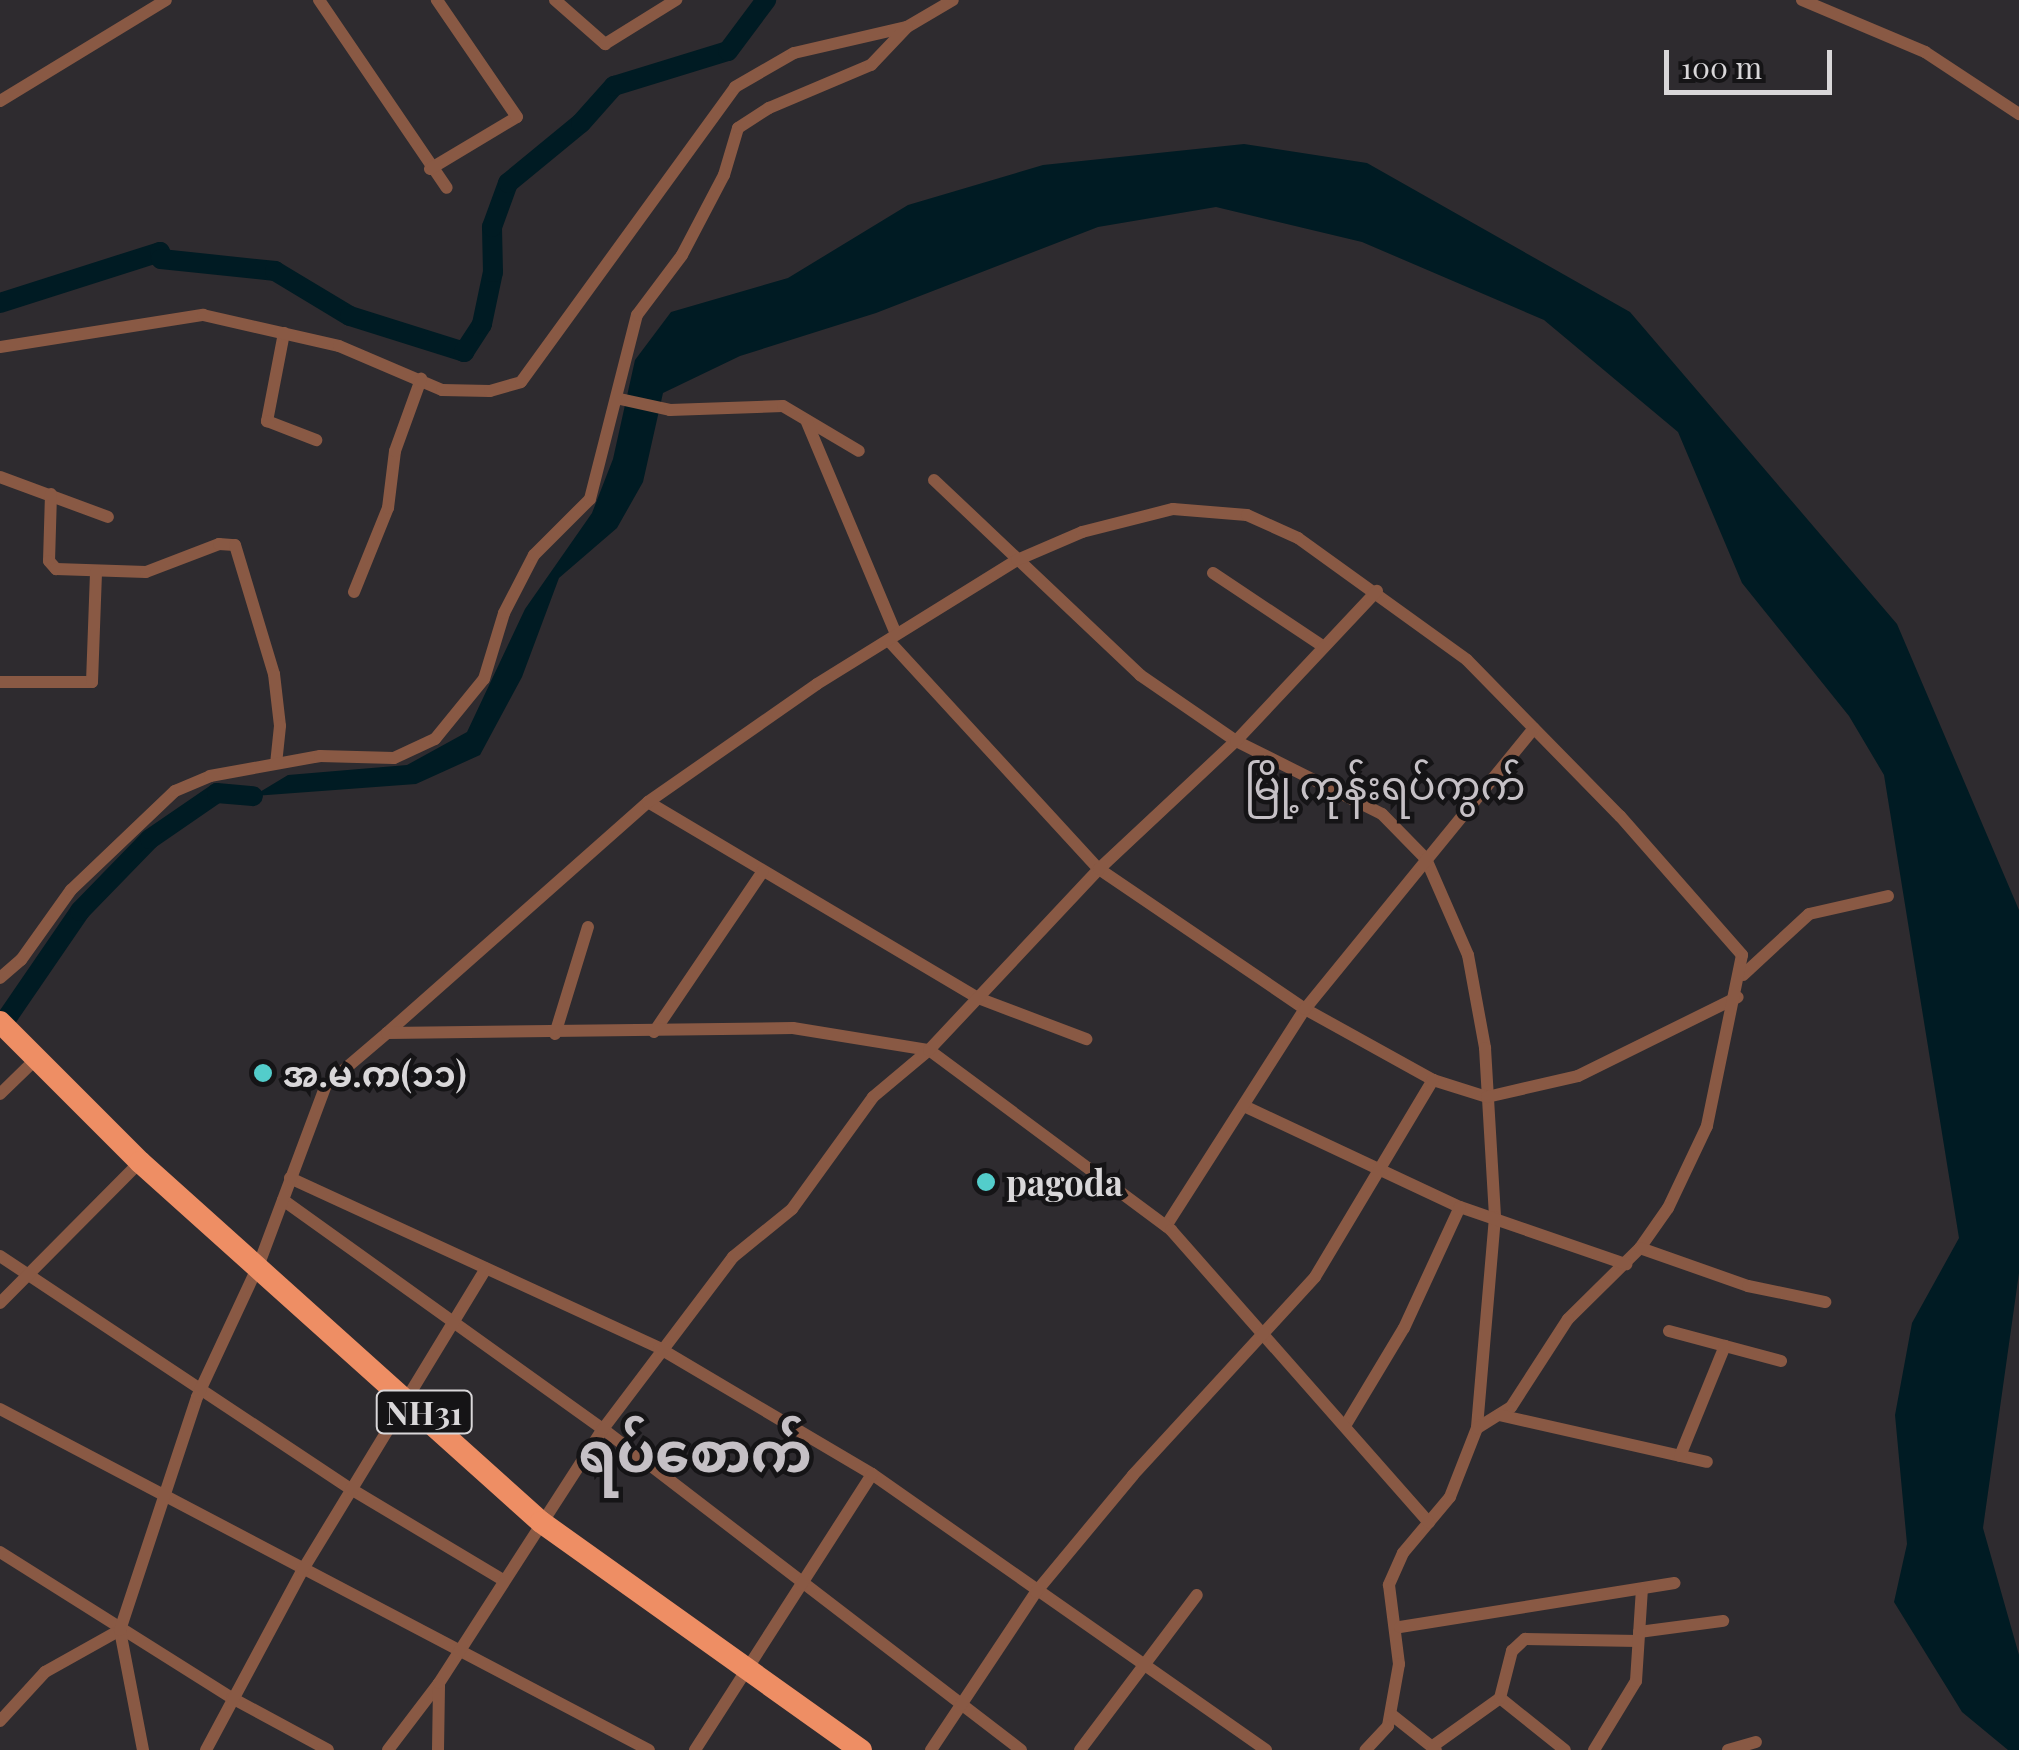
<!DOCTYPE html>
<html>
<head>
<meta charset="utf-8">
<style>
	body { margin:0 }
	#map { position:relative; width:2019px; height:1750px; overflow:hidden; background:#2e2b2f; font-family:"Playfair Display","Noto Sans Myanmar",serif }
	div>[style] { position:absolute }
	.water>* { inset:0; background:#001b23 }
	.river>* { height:20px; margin:-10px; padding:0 10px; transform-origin:10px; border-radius:10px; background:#001b23 }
	.minor>* { height:12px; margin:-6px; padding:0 6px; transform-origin:6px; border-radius:6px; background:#895944 }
	.trunk>* { height:22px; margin:-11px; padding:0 11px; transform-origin:11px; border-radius:11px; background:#ee8e64 }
	.dots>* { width:28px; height:28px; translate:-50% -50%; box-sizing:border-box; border:5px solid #151416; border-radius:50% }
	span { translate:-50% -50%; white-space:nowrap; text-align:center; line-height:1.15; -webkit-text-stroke:9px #151416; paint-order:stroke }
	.shield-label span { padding:2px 8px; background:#151416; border:2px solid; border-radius:8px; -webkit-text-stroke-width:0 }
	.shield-label { font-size:32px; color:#d9d7d9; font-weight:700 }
	.poi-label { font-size:35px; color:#d9d7d9; font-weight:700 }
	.left { translate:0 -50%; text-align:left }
	.quarter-label { font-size:40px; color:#c5c0c5 }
	.town-label { font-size:55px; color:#c5c0c5; font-weight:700 }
	.scale { position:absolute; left:1664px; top:50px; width:168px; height:45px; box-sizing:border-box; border:5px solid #d9d7d9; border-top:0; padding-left:12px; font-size:30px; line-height:35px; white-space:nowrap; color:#d9d7d9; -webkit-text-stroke:8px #151416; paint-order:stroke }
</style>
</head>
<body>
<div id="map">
	<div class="water">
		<div style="clip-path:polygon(1244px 144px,1367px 163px,1630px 312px,1897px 624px,2019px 910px,2019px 1273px,1983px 1528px,2019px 1655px,2019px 1750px,2008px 1750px,1962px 1712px,1894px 1602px,1907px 1544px,1895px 1415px,1912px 1323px,1959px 1238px,1884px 775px,1849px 716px,1742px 583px,1678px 432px,1544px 320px,1362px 242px,1216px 207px,1098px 227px,876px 313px,740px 356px,663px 393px,643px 482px,617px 528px,559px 578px,522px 677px,480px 755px,416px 784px,253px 796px,288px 775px,407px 765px,467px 732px,525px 609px,592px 513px,613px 459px,635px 360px,671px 312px,788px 278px,908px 205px,1043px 165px)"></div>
	</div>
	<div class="river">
		<div style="left:0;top:303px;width:168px;rotate:-17.7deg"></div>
		<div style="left:160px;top:252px;width:7px;rotate:82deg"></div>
		<div style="left:161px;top:259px;width:115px;rotate:6deg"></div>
		<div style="left:275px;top:271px;width:87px;rotate:31deg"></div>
		<div style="left:350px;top:316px;width:120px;rotate:17.5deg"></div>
		<div style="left:464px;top:352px;width:33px;rotate:-57deg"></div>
		<div style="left:482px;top:324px;width:53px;rotate:-78.1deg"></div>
		<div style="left:493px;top:272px;width:45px;rotate:-91.3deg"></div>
		<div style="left:492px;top:227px;width:47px;rotate:-70deg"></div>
		<div style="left:508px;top:183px;width:94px;rotate:-39.4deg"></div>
		<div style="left:581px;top:123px;width:50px;rotate:-48.3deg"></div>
		<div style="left:614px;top:86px;width:119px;rotate:-17.1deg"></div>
		<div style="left:728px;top:51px;width:64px;rotate:-53.3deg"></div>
		<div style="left:0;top:1028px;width:142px;rotate:-55.6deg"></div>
		<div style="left:80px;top:911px;width:100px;rotate:-45.8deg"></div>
		<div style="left:150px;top:839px;width:81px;rotate:-34.5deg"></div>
		<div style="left:217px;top:793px;width:36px;rotate:5deg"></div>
	</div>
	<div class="minor">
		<div style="left:319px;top:0;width:227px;rotate:55.8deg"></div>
		<div style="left:555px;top:0;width:67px;rotate:41.3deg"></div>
		<div style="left:605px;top:44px;width:84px;rotate:-31.8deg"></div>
		<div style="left:1802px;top:0;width:134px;rotate:22.9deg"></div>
		<div style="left:1925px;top:52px;width:113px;rotate:33.4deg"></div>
		<div style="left:0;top:101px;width:194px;rotate:-31.3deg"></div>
		<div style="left:430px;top:169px;width:101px;rotate:-30.9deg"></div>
		<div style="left:517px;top:117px;width:142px;rotate:-124.4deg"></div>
		<div style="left:284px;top:333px;width:90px;rotate:100.9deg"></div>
		<div style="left:267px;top:421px;width:53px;rotate:21.2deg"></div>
		<div style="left:0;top:347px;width:206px;rotate:-9deg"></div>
		<div style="left:203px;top:315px;width:139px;rotate:12.8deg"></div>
		<div style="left:339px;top:346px;width:112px;rotate:23.1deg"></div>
		<div style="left:442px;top:390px;width:48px;rotate:1.2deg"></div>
		<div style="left:490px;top:391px;width:32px;rotate:-16deg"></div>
		<div style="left:521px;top:382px;width:364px;rotate:-54deg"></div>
		<div style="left:735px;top:87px;width:68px;rotate:-30deg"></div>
		<div style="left:794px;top:53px;width:116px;rotate:-13deg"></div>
		<div style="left:907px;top:27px;width:53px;rotate:-30.4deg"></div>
		<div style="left:620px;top:399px;width:51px;rotate:12.4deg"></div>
		<div style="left:670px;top:410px;width:113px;rotate:-2deg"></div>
		<div style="left:783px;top:406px;width:88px;rotate:30.6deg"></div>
		<div style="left:806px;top:420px;width:232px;rotate:67.2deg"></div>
		<div style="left:0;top:477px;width:115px;rotate:20.3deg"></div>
		<div style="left:934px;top:480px;width:284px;rotate:43.4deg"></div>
		<div style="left:1140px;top:675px;width:116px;rotate:34.5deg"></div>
		<div style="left:1236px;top:741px;width:163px;rotate:26.6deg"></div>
		<div style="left:1382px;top:814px;width:63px;rotate:45.6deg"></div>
		<div style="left:1426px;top:859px;width:105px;rotate:66.4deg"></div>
		<div style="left:1468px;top:955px;width:95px;rotate:79.6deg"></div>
		<div style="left:1485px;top:1048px;width:169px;rotate:86.6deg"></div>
		<div style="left:1495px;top:1217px;width:212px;rotate:94.9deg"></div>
		<div style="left:1477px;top:1428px;width:74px;rotate:111.4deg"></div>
		<div style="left:1450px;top:1497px;width:73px;rotate:130deg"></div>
		<div style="left:1403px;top:1553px;width:35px;rotate:114deg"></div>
		<div style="left:1389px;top:1585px;width:80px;rotate:82.8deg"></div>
		<div style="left:1399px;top:1664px;width:63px;rotate:100.1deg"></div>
		<div style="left:1388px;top:1726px;width:33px;rotate:133deg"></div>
		<div style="left:51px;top:494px;width:67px;rotate:91.7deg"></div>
		<div style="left:49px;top:561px;width:11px;rotate:49deg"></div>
		<div style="left:56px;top:569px;width:90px;rotate:1.9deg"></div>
		<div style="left:146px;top:572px;width:78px;rotate:-21deg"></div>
		<div style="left:219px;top:544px;width:16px;rotate:4deg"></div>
		<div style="left:235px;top:545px;width:135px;rotate:73.2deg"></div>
		<div style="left:274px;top:674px;width:52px;rotate:83.4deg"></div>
		<div style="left:280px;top:726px;width:36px;rotate:96deg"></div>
		<div style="left:1213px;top:573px;width:133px;rotate:33.7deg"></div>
		<div style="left:354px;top:592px;width:91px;rotate:-68deg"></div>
		<div style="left:388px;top:508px;width:57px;rotate:-83deg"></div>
		<div style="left:395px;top:451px;width:77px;rotate:-70.1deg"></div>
		<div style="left:889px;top:641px;width:310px;rotate:47.4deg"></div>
		<div style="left:1099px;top:869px;width:249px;rotate:34.2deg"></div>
		<div style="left:1305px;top:1009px;width:146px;rotate:29deg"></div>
		<div style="left:1433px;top:1080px;width:57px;rotate:17.5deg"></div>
		<div style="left:1487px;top:1097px;width:93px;rotate:-13deg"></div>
		<div style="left:1578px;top:1076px;width:178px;rotate:-26.3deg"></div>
		<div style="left:0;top:682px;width:92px"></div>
		<div style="left:92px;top:682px;width:110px;rotate:-87.9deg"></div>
		<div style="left:648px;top:802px;width:384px;rotate:30.7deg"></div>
		<div style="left:978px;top:998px;width:116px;rotate:20.8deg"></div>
		<div style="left:1743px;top:975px;width:90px;rotate:-42.7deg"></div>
		<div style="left:1809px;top:914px;width:81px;rotate:-12.8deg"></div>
		<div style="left:0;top:978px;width:28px;rotate:-41deg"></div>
		<div style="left:21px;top:960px;width:86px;rotate:-54.5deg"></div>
		<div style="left:71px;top:890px;width:144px;rotate:-43.6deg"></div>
		<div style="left:175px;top:791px;width:38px;rotate:-23deg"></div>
		<div style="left:210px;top:776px;width:112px;rotate:-10.3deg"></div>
		<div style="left:320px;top:756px;width:74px;rotate:1.5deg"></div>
		<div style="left:394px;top:758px;width:45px;rotate:-24.9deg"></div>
		<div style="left:435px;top:739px;width:77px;rotate:-50.8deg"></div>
		<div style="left:484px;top:679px;width:69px;rotate:-73.1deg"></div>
		<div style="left:504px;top:613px;width:65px;rotate:-62.7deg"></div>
		<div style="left:534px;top:555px;width:79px;rotate:-45deg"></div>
		<div style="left:590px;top:499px;width:190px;rotate:-75.7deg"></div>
		<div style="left:637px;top:315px;width:75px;rotate:-53.1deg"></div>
		<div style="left:682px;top:255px;width:90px;rotate:-62.3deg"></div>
		<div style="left:724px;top:175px;width:49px;rotate:-73.4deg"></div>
		<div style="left:738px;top:128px;width:37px;rotate:-33deg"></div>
		<div style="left:769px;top:108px;width:111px;rotate:-22.9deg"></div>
		<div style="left:871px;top:65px;width:52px;rotate:-46.5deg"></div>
		<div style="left:654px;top:1032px;width:194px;rotate:-55.9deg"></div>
		<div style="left:387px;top:1033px;width:349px;rotate:-41.5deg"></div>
		<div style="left:648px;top:802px;width:206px;rotate:-34.9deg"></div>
		<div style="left:817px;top:684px;width:235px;rotate:-31.8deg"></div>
		<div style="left:1017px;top:560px;width:71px;rotate:-23.3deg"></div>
		<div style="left:1082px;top:532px;width:94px;rotate:-14.2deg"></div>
		<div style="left:1173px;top:509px;width:74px;rotate:4.6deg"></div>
		<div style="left:1247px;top:515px;width:56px;rotate:24.3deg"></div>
		<div style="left:1298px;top:538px;width:208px;rotate:35.8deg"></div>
		<div style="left:1467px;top:660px;width:219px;rotate:45.6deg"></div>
		<div style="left:1620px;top:816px;width:185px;rotate:48.7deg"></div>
		<div style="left:1742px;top:955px;width:175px;rotate:101.6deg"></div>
		<div style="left:1707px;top:1126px;width:91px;rotate:115.4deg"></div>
		<div style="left:1668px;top:1208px;width:49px;rotate:125deg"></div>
		<div style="left:1640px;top:1248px;width:101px;rotate:135.4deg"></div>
		<div style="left:1568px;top:1319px;width:105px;rotate:122.9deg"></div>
		<div style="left:1511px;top:1407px;width:40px;rotate:148deg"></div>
		<div style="left:555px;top:1034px;width:112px;rotate:-72.9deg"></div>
		<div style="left:0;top:1094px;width:49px;rotate:-44.2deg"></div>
		<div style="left:1244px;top:1106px;width:238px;rotate:25.1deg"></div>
		<div style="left:1460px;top:1207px;width:176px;rotate:19deg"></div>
		<div style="left:290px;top:1178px;width:406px;rotate:24.7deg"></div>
		<div style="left:659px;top:1348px;width:247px;rotate:30.6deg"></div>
		<div style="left:872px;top:1474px;width:481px;rotate:35deg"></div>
		<div style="left:283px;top:1200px;width:393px;rotate:35.6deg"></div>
		<div style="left:603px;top:1429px;width:527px;rotate:37.52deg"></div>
		<div style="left:1166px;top:1226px;width:258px;rotate:-57.4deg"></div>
		<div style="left:1305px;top:1009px;width:362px;rotate:-50.8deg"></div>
		<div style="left:1640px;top:1248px;width:114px;rotate:19.4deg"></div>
		<div style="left:1748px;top:1286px;width:79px;rotate:11.7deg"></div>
		<div style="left:0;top:1256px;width:421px;rotate:33.6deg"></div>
		<div style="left:351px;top:1489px;width:177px;rotate:30.9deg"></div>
		<div style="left:0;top:1303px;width:199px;rotate:-45.2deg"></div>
		<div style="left:1669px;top:1331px;width:116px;rotate:15deg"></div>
		<div style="left:0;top:1409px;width:733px;rotate:27.72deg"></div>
		<div style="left:1499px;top:1415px;width:213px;rotate:12.7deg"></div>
		<div style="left:1345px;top:1426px;width:114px;rotate:-59deg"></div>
		<div style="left:1404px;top:1328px;width:133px;rotate:-65.2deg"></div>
		<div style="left:1680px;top:1456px;width:119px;rotate:-67.8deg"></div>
		<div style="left:0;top:1552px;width:274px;rotate:32.2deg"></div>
		<div style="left:232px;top:1698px;width:109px;rotate:28.4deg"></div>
		<div style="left:1400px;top:1627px;width:278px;rotate:-9.1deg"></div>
		<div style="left:1639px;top:1632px;width:85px;rotate:-7.5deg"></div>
		<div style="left:1500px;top:1698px;width:83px;rotate:38.7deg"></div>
		<div style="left:1392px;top:1715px;width:56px;rotate:38.5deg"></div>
		<div style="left:0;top:1721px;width:67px;rotate:-47.4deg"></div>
		<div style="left:45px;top:1672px;width:86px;rotate:-29.2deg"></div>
		<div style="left:1433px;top:1746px;width:82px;rotate:-35.6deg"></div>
		<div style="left:1500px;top:1698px;width:49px;rotate:-75.7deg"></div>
		<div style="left:1512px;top:1651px;width:18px;rotate:-43deg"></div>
		<div style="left:1525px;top:1639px;width:113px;rotate:1deg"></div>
		<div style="left:143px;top:1750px;width:122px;rotate:-100.9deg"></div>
		<div style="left:120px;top:1630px;width:245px;rotate:-71.7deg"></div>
		<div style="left:197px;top:1397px;width:147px;rotate:-65deg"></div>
		<div style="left:259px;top:1264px;width:191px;rotate:-69.5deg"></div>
		<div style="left:326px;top:1085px;width:80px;rotate:-40.4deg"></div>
		<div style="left:387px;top:1033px;width:406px;rotate:-0.7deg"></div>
		<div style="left:793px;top:1028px;width:138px;rotate:9.2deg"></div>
		<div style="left:929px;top:1050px;width:302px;rotate:36.6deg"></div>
		<div style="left:1171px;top:1230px;width:390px;rotate:48.6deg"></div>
		<div style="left:206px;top:1750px;width:203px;rotate:-61.8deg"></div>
		<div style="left:302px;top:1571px;width:354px;rotate:-58.7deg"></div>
		<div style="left:388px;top:1750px;width:84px;rotate:-52.7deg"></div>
		<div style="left:438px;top:1750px;width:67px;rotate:-89.1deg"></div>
		<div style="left:439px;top:1683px;width:302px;rotate:-57.2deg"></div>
		<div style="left:603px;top:1429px;width:216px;rotate:-52.9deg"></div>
		<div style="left:733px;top:1257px;width:76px;rotate:-39.1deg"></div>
		<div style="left:792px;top:1209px;width:138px;rotate:-54.1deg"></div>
		<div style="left:873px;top:1097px;width:73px;rotate:-40deg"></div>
		<div style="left:929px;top:1050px;width:248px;rotate:-46.8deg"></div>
		<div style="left:1099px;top:869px;width:187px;rotate:-43.1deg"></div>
		<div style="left:1236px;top:741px;width:206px;rotate:-46.8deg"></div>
		<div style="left:695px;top:1750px;width:328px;rotate:-57.3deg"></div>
		<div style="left:931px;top:1750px;width:190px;rotate:-56.4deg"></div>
		<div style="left:1036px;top:1592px;width:152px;rotate:-50.3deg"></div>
		<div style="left:1133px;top:1475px;width:269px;rotate:-47.4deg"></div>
		<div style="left:1315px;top:1277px;width:230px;rotate:-59.1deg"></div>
		<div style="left:1080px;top:1750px;width:194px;rotate:-53deg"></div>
		<div style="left:1594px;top:1750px;width:81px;rotate:-58.7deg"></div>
		<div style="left:1636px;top:1681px;width:92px;rotate:-86.3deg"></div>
		<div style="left:1728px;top:1750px;width:29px;rotate:-16deg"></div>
	</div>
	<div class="trunk">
		<div style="left:0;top:1022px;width:198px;rotate:45deg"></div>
		<div style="left:140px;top:1162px;width:539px;rotate:41.92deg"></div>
		<div style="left:541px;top:1522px;width:393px;rotate:35.5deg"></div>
	</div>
	<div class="dots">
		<div style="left:263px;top:1073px;background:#53cdcb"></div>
		<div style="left:986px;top:1182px;background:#53cdcb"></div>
	</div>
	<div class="shield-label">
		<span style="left:424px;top:1412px">NH31</span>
	</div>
	<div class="poi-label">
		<span class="left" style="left:283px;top:1073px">အ.မ.က(၁၁)</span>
		<span class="left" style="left:1006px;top:1182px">pagoda</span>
	</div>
	<div class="quarter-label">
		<span style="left:1385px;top:784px">မြို့ကုန်းရပ်ကွက်</span>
	</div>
	<div class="town-label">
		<span style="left:695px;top:1450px">ရပ်စောက်</span>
	</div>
	<div class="scale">100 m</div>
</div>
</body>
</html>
